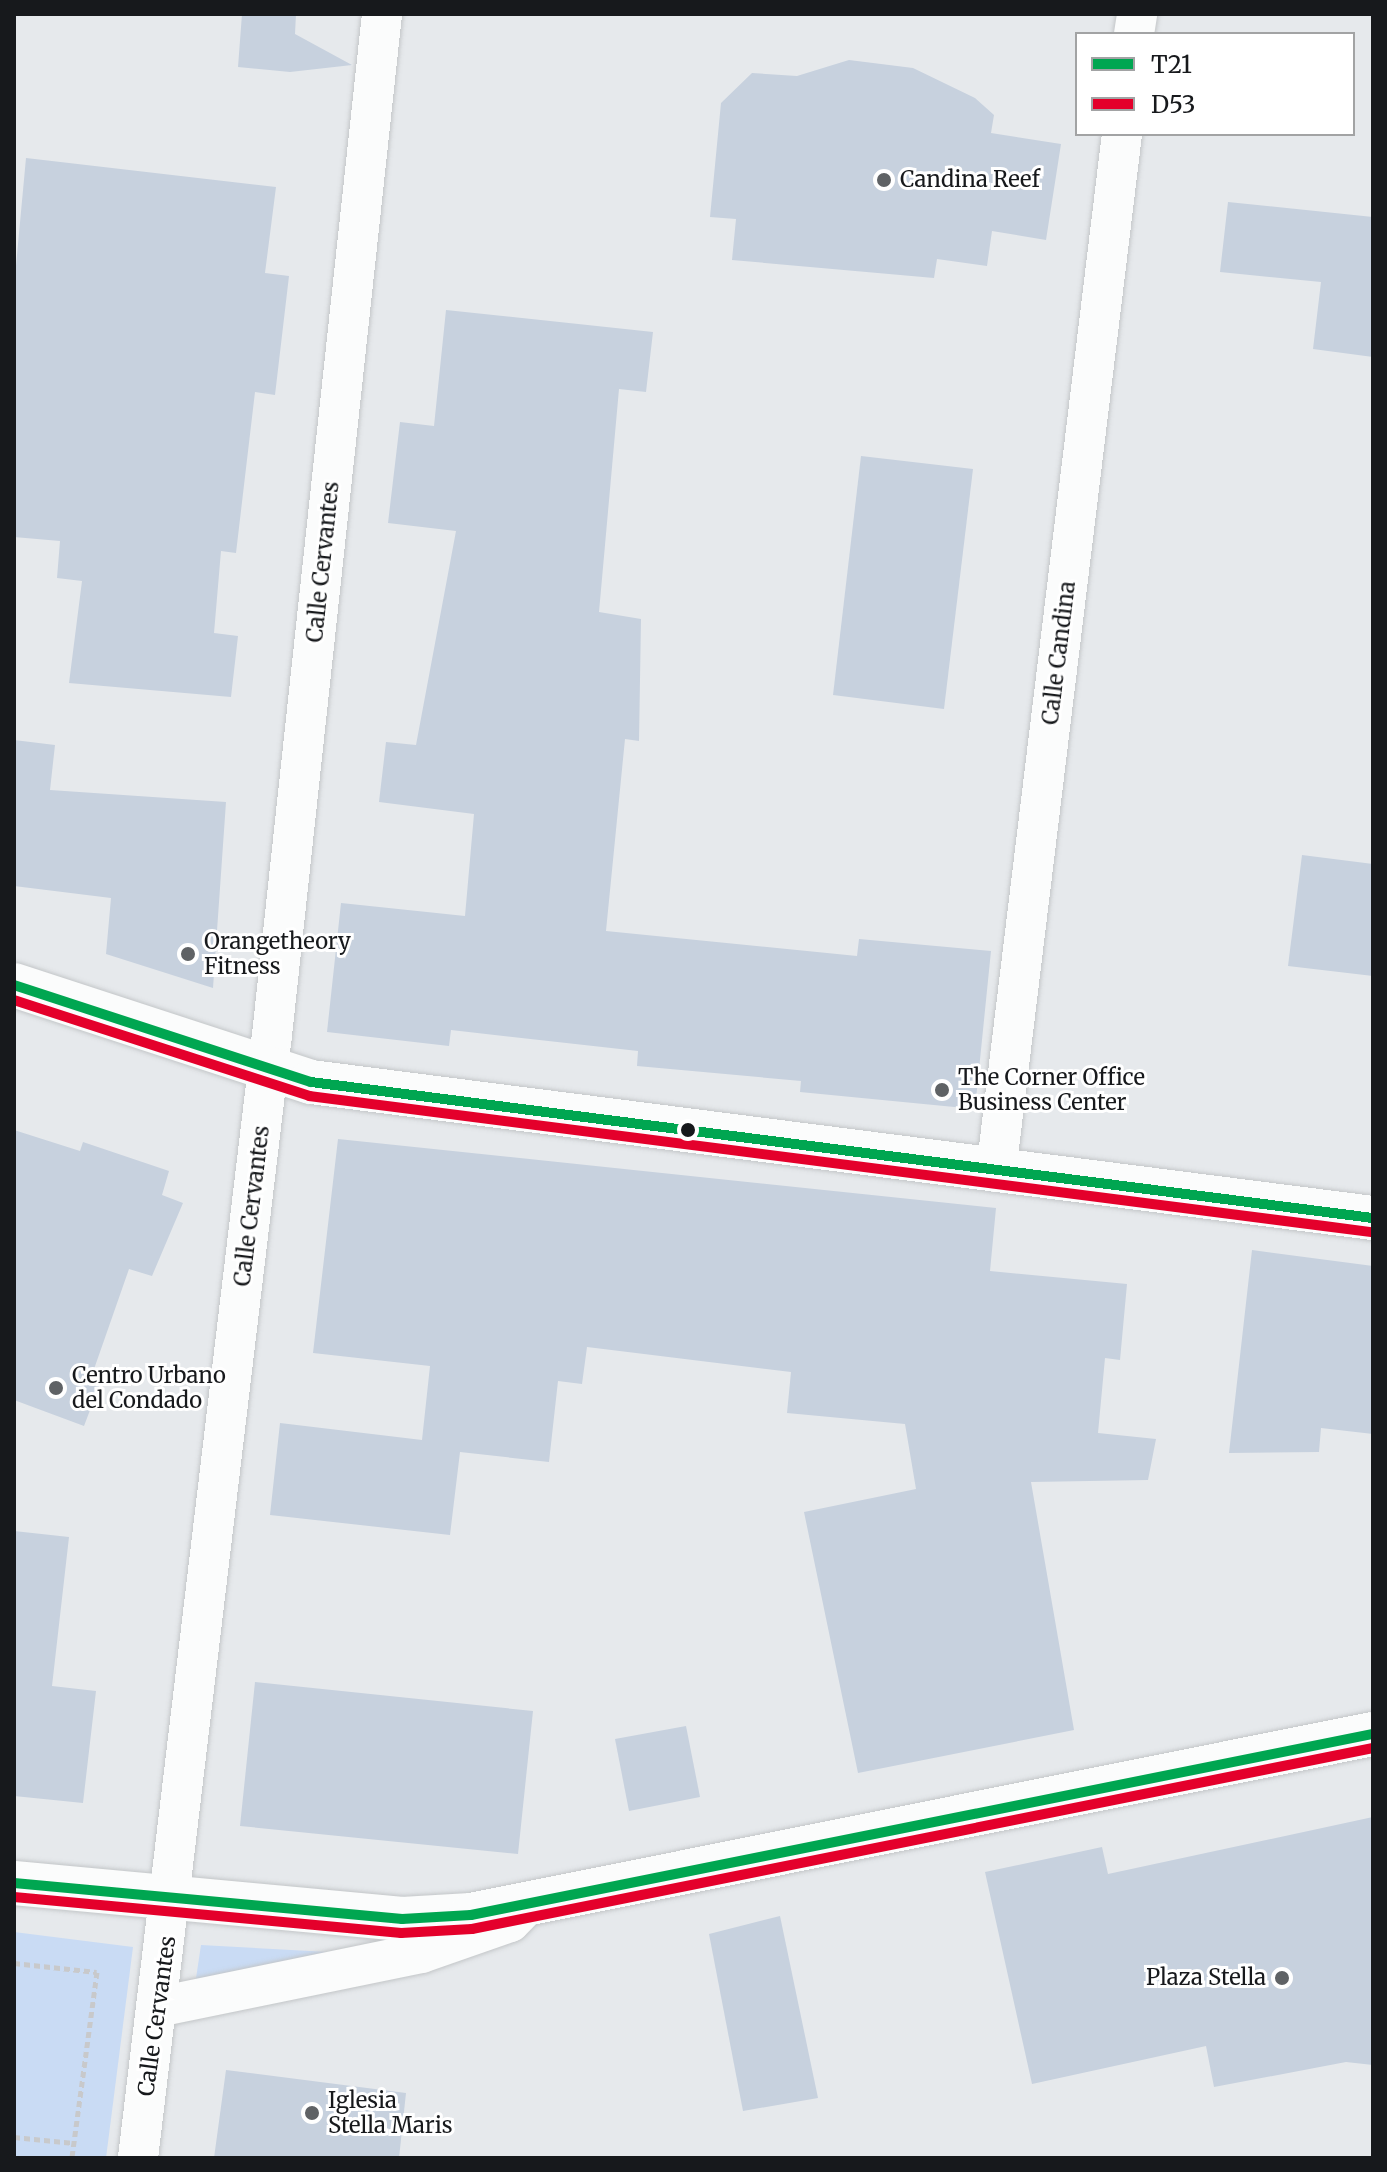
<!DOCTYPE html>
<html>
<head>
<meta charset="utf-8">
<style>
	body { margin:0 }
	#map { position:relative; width:1387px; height:2172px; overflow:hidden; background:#e6e9ec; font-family:Merriweather,serif }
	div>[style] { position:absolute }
	.green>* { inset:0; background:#c9dbf4 }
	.building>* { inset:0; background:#c7d1de }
	.path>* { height:5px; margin-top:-2.5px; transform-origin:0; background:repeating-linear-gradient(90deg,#c8c9cb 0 6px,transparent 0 10px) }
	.roads { filter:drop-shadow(0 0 2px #c3c6c8) drop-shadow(0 0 2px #c3c6c8) }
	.minor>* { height:40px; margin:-20px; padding:0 20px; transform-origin:20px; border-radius:20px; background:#fbfcfc }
	.tertiary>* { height:44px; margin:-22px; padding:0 22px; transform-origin:22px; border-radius:22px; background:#fbfcfc }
	.bus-1>* { height:10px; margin:-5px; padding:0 5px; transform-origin:5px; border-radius:5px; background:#00a651 }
	.bus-2>* { height:10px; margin:-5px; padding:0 5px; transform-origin:5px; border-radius:5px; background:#e4002b }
	.dots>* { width:22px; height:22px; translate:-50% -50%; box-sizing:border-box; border:4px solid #fff; border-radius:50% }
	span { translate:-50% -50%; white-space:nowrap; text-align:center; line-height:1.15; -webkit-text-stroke:6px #fff; paint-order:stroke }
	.poi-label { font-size:22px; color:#17191c }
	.left { translate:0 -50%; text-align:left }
	.right { translate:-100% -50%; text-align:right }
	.street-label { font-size:22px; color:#17191c }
	.frame { position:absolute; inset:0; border:16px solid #17191c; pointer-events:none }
	.legend { position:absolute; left:1075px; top:32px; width:280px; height:104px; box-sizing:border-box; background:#fff; border:2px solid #a2a3a4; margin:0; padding:10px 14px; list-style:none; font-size:24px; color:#17191c }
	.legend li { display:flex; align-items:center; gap:16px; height:40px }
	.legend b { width:40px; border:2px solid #a2a3a4 }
</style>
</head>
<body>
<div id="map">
	<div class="green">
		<div style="clip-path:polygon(14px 1932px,133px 1947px,106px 2158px,14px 2158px)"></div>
		<div style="clip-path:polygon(201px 1945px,365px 1954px,195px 1985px)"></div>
	</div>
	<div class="building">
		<div style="clip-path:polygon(242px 14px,296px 14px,295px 34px,352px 65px,290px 72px,238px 67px)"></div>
		<div style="clip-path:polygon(849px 60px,913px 68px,975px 98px,994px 115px,991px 133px,1061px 144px,1046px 240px,992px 231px,987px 266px,937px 259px,934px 278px,732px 260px,736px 219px,710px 217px,721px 103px,752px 73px,797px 76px)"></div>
		<div style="clip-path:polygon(26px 158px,276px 187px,265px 273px,289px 276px,275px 395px,255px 392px,236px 553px,221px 551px,214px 633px,238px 636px,231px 697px,69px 683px,82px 581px,57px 578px,60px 541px,14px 537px,14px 287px)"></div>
		<div style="clip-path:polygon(1228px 202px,1373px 217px,1373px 357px,1313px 349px,1321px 282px,1220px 272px)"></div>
		<div style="clip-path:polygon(446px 310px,653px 332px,646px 392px,619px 389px,599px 612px,641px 619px,639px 741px,625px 739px,606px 931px,857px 956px,859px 939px,991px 951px,975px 1109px,800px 1092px,801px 1081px,637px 1066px,638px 1051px,451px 1030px,449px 1046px,327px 1032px,341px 903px,465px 916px,474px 814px,379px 802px,386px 742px,416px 745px,456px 531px,388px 523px,400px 422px,434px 426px)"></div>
		<div style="clip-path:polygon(861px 456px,973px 469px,944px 709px,833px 695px)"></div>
		<div style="clip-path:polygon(14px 740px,55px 745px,50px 790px,226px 802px,213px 988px,106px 954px,111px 898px,14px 886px)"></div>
		<div style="clip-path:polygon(1302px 855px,1373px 864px,1373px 976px,1288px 966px)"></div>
		<div style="clip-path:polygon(14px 1130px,80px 1151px,83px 1142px,169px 1171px,162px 1195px,183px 1203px,152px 1276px,129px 1269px,93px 1372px,103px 1376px,84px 1426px,14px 1400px)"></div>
		<div style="clip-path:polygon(338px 1139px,996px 1208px,990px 1271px,1127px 1284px,1120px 1360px,1105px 1358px,1098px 1433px,1156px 1439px,1148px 1480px,1031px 1482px,1074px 1730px,858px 1773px,804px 1512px,916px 1489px,905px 1424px,787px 1413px,791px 1372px,587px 1347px,582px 1384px,558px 1381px,549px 1462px,460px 1452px,450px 1535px,270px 1515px,280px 1423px,422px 1440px,430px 1366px,313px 1353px)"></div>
		<div style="clip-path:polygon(1252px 1250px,1373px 1266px,1373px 1434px,1321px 1428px,1319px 1452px,1229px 1453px)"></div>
		<div style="clip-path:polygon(14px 1531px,69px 1537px,52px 1686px,96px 1691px,83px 1803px,14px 1796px)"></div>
		<div style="clip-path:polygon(255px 1682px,533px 1711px,518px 1854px,240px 1826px)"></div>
		<div style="clip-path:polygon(686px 1726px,700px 1797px,629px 1811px,615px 1739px)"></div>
		<div style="clip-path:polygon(1373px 1817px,1373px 2065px,1346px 2062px,1214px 2087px,1206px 2046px,1032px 2084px,985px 1872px,1102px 1847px,1108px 1874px)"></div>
		<div style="clip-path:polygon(780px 1916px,818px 2098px,743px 2111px,709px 1934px)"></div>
		<div style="clip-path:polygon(226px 2070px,406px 2093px,399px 2158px,214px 2158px)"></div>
	</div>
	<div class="path">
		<div style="left:14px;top:1963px;width:83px;rotate:6.2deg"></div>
		<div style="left:97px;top:1972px;width:188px;rotate:97.7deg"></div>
		<div style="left:14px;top:2137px;width:60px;rotate:5.7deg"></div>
	</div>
	<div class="roads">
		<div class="minor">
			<div style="left:1134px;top:34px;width:20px;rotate:-81deg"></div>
			<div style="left:996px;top:1172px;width:1046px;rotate:-83.08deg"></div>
			<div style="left:158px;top:2007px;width:268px;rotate:-11.6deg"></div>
			<div style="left:421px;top:1953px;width:94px;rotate:-19.2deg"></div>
			<div style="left:510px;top:1922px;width:17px;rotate:-45deg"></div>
			<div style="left:138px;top:2158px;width:1131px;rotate:-83.2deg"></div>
			<div style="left:272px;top:1035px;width:1027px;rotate:-83.85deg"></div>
		</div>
		<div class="tertiary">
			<div style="left:14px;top:985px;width:312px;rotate:18.1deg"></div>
			<div style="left:311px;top:1082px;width:1071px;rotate:7.3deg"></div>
			<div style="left:14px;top:1883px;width:390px;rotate:5.3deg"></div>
			<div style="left:402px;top:1919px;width:69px;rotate:-3.3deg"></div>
			<div style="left:471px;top:1915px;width:920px;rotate:-11.35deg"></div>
		</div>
	</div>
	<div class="bus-1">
		<div style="left:14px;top:985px;width:312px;rotate:18.1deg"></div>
		<div style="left:311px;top:1082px;width:1071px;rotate:7.3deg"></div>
		<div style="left:14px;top:1883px;width:390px;rotate:5.3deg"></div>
		<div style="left:402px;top:1919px;width:69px;rotate:-3.3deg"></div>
		<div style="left:471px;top:1915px;width:920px;rotate:-11.35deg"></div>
	</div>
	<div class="bus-2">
		<div style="left:14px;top:1000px;width:310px;rotate:18deg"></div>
		<div style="left:309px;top:1096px;width:1071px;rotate:7.3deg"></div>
		<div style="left:14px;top:1897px;width:389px;rotate:5.3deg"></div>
		<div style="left:401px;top:1933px;width:71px;rotate:-3.2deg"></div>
		<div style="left:472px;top:1929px;width:919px;rotate:-11.36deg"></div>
	</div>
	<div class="dots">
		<div style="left:884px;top:180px;background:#5f6265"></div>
		<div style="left:188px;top:954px;background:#5f6265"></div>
		<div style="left:942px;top:1090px;background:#5f6265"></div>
		<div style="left:688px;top:1130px;background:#17191c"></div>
		<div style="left:56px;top:1388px;background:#5f6265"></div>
		<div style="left:1282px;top:1978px;background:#5f6265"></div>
		<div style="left:312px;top:2113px;background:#5f6265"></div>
	</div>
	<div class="poi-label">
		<span class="left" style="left:900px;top:180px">Candina Reef</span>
		<span class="left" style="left:204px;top:954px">Orangetheory<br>Fitness</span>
		<span class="left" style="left:958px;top:1090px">The Corner Office<br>Business Center</span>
		<span class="left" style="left:72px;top:1388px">Centro Urbano<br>del Condado</span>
		<span class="right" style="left:1266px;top:1978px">Plaza Stella</span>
		<span class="left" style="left:328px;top:2113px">Iglesia<br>Stella Maris</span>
	</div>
	<div class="street-label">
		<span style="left:323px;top:562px;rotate:-84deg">Calle Cervantes</span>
		<span style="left:1059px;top:653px;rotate:-83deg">Calle Candina</span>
		<span style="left:252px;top:1206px;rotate:-83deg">Calle Cervantes</span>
		<span style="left:157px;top:2016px;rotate:-82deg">Calle Cervantes</span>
	</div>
	<div class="frame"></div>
	<ul class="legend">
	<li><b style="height:10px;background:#00a651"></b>T21</li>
	<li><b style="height:10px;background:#e4002b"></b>D53</li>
	</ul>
</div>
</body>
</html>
